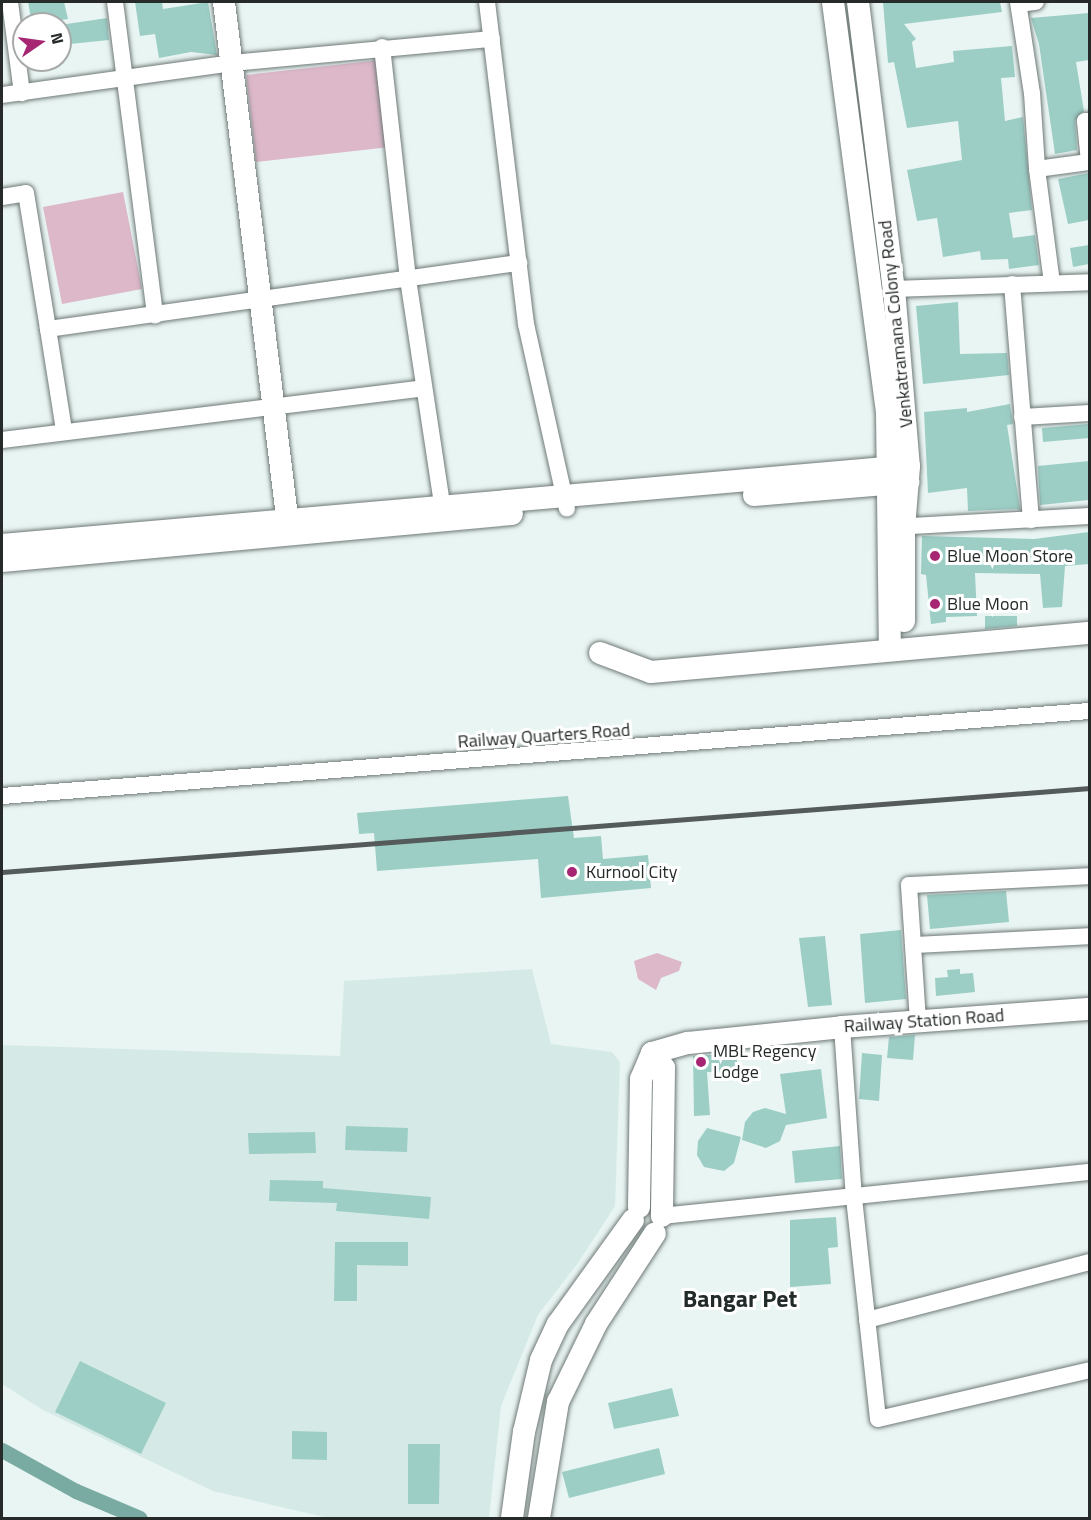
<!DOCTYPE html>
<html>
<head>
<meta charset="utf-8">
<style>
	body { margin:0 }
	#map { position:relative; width:1091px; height:1520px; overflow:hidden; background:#e9f5f3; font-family:"Titillium Web",sans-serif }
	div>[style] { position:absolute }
	.built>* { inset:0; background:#d5eae6 }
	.green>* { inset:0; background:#dcb8c9 }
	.canal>* { height:15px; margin:-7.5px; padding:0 7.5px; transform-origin:7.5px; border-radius:7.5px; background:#7aaba3 }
	.building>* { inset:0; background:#9ccec6 }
	.roads { filter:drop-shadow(0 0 2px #6f7977) drop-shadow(0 0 2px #6f7977) }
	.street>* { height:16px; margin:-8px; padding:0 8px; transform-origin:8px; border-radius:8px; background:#fff }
	.secondary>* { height:22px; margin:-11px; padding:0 11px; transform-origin:11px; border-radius:11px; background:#fff }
	.rail>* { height:4.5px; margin:-2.25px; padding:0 2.25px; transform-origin:2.25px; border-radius:2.25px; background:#545b5a }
	.dots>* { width:16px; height:16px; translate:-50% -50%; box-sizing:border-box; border:3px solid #fff; border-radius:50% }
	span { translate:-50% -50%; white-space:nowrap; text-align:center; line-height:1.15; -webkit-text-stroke:6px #fff; paint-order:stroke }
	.street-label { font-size:18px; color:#262b2a }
	.poi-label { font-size:18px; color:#262b2a }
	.left { translate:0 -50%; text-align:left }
	.district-label { font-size:24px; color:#222b2a; font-weight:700 }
	.frame { position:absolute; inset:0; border:3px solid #262b2a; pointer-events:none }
	.north { position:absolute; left:12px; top:12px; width:60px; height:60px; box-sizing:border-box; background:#fff; border:2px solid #a8aaaa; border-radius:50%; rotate:77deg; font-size:16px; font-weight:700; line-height:24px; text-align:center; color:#262b2a }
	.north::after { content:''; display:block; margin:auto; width:21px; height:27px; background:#a72674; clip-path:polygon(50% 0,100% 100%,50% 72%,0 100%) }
</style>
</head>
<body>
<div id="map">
	<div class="built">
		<div style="clip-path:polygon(532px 969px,551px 1044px,612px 1052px,620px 1062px,615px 1206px,578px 1263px,538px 1315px,501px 1406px,489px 1518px,328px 1518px,213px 1491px,43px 1410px,2px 1384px,2px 1045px,340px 1056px,344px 981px)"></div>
	</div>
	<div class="green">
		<div style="clip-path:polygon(380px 60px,390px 147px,256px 162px,246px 75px)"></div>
		<div style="clip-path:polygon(123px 192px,142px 289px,62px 304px,43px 207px)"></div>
		<div style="clip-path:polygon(657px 953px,682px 962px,679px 971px,661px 978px,656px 990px,638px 979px,634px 961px)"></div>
	</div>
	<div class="canal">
		<div style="left:2px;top:1450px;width:85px;rotate:29deg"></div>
		<div style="left:76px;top:1491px;width:69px;rotate:22.9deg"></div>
	</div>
	<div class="building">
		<div style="clip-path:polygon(28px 2px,64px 2px,68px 19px,32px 24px)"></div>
		<div style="clip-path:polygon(135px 2px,162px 2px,163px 9px,208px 2px,217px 55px,191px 52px,159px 58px,155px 34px,140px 36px)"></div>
		<div style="clip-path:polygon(883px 2px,1000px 2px,1002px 12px,904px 24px,916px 39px,912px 42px,916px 68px,954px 62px,953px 51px,1012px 46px,1015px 77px,1001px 78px,1005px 121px,1023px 117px,1032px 210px,1009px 213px,1013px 238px,1035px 235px,1039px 265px,1009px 269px,1008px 259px,981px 260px,980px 251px,943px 257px,937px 218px,917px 221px,907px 170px,962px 160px,958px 121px,907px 128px,894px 62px,888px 63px)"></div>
		<div style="clip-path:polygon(1089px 13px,1089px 60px,1076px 62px,1084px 111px,1075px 121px,1077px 150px,1055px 154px,1039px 44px,1031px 18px)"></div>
		<div style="clip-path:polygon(107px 18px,109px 40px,60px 45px,60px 25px)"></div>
		<div style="clip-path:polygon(1089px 173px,1089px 220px,1068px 224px,1058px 179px)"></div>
		<div style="clip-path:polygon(1089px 245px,1089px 264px,1073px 267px,1070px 248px)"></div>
		<div style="clip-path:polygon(958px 302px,960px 354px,1007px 353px,1009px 375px,923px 384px,916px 306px)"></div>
		<div style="clip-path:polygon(1010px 404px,1013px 424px,1007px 425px,1020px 509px,968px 511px,967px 488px,928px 493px,924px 412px,967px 408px,967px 412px)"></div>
		<div style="clip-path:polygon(1089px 424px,1089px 438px,1043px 442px,1042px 428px)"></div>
		<div style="clip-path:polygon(1089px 461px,1089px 500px,1040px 505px,1038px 466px)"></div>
		<div style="clip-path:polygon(1089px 532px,1089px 564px,1065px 566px,1062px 607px,1043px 608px,1040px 574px,975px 573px,977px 616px,946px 617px,946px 622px,931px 624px,926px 575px,921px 574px,922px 536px,1034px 539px)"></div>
		<div style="clip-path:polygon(985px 616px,1017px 616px,1017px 626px,985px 629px)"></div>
		<div style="clip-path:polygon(568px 796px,574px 838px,601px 836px,603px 859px,648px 855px,651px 888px,541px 898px,538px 859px,377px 871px,374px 833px,359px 834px,357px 813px)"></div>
		<div style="clip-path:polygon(1006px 891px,1009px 922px,930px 929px,927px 895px)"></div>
		<div style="clip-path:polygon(901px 930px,906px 999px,865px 1003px,860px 934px)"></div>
		<div style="clip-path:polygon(825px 936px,832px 1005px,808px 1007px,799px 938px)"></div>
		<div style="clip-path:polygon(960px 969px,960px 974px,973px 973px,975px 992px,936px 996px,935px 978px,948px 977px,947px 970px)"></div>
		<div style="clip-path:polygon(915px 1035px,913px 1060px,887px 1058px,889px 1037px)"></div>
		<div style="clip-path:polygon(862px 1053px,882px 1055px,879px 1101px,859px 1099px)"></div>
		<div style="clip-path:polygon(708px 1055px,737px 1055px,737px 1073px,707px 1072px,710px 1115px,694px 1116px,693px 1056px)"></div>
		<div style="clip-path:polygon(821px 1069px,827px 1118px,786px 1125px,780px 1141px,766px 1148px,742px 1140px,745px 1122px,753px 1112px,765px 1108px,786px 1114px,780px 1074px)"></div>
		<div style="clip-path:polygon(346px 1126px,408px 1128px,407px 1152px,345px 1150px)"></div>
		<div style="clip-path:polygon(707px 1128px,741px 1137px,734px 1163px,724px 1171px,704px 1167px,697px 1155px,698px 1141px)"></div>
		<div style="clip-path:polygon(315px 1132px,316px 1153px,249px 1154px,248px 1133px)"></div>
		<div style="clip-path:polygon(840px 1146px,842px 1179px,795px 1183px,792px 1151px)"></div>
		<div style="clip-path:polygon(270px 1180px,323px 1181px,323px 1188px,431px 1197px,429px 1219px,336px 1211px,337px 1203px,269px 1201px)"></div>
		<div style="clip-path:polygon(836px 1217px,838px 1247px,828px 1248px,831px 1284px,790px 1287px,790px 1220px)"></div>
		<div style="clip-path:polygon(335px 1242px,408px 1242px,408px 1266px,357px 1265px,357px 1301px,334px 1301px)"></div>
		<div style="clip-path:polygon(80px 1361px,166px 1403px,141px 1454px,55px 1412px)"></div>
		<div style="clip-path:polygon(672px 1388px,679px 1416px,614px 1429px,608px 1403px)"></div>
		<div style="clip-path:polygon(292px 1431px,327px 1432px,327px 1460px,292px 1459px)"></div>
		<div style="clip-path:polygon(408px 1444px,440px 1444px,439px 1504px,408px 1504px)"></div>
		<div style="clip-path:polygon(659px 1448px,665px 1474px,569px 1498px,562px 1472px)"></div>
	</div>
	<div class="roads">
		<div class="street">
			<div style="left:10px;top:2px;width:92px;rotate:82.5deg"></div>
			<div style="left:115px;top:2px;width:316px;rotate:82.7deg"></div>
			<div style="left:487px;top:2px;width:324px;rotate:83.1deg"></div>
			<div style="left:526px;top:324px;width:189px;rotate:77.5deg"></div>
			<div style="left:1018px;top:2px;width:92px;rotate:81.3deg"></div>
			<div style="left:1032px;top:93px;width:76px;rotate:86.2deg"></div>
			<div style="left:1037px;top:169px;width:115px;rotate:82.5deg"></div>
			<div style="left:1019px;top:4px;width:17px;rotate:-7deg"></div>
			<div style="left:382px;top:47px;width:233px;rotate:83.6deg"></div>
			<div style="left:408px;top:279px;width:228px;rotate:81.4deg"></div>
			<div style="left:2px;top:95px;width:232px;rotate:-7.9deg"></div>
			<div style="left:232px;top:63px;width:261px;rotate:-5.3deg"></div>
			<div style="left:1037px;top:169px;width:52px;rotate:-7.7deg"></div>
			<div style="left:1089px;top:162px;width:41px;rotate:-95.6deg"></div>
			<div style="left:1085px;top:121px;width:5px"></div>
			<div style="left:2px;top:197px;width:24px;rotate:-9deg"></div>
			<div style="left:26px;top:193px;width:138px;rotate:80.8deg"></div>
			<div style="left:48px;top:329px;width:476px;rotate:-8deg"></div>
			<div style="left:1012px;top:284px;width:237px;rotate:85.4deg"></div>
			<div style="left:894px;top:289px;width:196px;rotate:-2deg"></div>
			<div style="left:48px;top:329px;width:102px;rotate:81deg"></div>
			<div style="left:1022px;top:417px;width:68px;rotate:-3.4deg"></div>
			<div style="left:2px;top:440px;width:425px;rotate:-7deg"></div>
			<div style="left:893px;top:527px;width:197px;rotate:-3.2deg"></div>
			<div style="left:2px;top:796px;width:1091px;rotate:-4.47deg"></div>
			<div style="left:913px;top:945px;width:177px;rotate:-2.9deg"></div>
			<div style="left:918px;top:1021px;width:136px;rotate:-93.8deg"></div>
			<div style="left:909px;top:885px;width:181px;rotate:-2.8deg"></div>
			<div style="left:842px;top:1027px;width:171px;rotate:86deg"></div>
			<div style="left:854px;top:1198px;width:222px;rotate:83.8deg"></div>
			<div style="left:878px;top:1419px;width:218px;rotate:-13deg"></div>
			<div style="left:662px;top:1216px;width:430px;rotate:-5.9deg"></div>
			<div style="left:867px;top:1320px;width:230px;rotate:-14.6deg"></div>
		</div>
		<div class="secondary">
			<div style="left:224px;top:2px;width:535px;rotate:83.02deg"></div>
			<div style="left:833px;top:2px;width:414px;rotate:82.5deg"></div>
			<div style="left:887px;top:412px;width:237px;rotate:89.3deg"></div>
			<div style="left:858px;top:2px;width:289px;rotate:82.9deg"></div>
			<div style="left:894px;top:289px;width:178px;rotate:85.2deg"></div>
			<div style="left:909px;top:466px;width:62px;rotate:94.6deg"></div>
			<div style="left:904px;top:528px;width:93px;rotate:90deg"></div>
			<div style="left:754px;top:495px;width:155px;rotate:-4.8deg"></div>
			<div style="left:2px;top:545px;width:910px;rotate:-4.98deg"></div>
			<div style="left:2px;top:561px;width:512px;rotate:-5.27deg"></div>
			<div style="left:600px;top:653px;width:54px;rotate:20.4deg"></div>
			<div style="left:651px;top:672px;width:441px;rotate:-5.1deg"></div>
			<div style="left:652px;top:1053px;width:19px;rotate:51deg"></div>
			<div style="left:664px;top:1068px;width:148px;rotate:90.8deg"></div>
			<div style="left:639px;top:1207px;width:128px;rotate:-89.1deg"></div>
			<div style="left:641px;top:1079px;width:28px;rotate:-67deg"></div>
			<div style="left:652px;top:1053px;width:37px;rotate:-16deg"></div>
			<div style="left:688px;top:1043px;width:155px;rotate:-5.9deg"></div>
			<div style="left:842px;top:1027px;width:249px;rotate:-4.2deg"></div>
			<div style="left:512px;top:1518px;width:87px;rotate:-82.1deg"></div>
			<div style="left:524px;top:1432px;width:74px;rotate:-76.7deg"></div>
			<div style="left:541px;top:1360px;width:40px;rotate:-65deg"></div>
			<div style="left:558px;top:1324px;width:128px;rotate:-54.2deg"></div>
			<div style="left:539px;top:1518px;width:118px;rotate:-80.7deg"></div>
			<div style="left:558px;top:1402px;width:87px;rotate:-64deg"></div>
			<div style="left:596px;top:1324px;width:108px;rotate:-57deg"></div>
		</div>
	</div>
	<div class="rail">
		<div style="left:2px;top:872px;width:1091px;rotate:-4.41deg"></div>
	</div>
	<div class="dots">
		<div style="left:935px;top:556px;background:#a72674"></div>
		<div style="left:935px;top:604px;background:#a72674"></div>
		<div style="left:572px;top:872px;background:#a72674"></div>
		<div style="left:701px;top:1062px;background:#a72674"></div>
	</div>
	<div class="street-label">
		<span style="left:896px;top:324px;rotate:-96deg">Venkatramana Colony Road</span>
		<span style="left:544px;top:736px;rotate:-4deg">Railway Quarters Road</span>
		<span style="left:924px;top:1021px;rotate:-4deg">Railway Station Road</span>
	</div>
	<div class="poi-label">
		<span class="left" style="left:947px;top:556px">Blue Moon Store</span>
		<span class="left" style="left:947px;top:604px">Blue Moon</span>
		<span class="left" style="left:586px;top:872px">Kurnool City</span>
		<span class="left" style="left:713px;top:1062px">MBL Regency<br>Lodge</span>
	</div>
	<div class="district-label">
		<span style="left:740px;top:1299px">Bangar Pet</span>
	</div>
	<div class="frame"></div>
	<div class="north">N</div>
</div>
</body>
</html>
